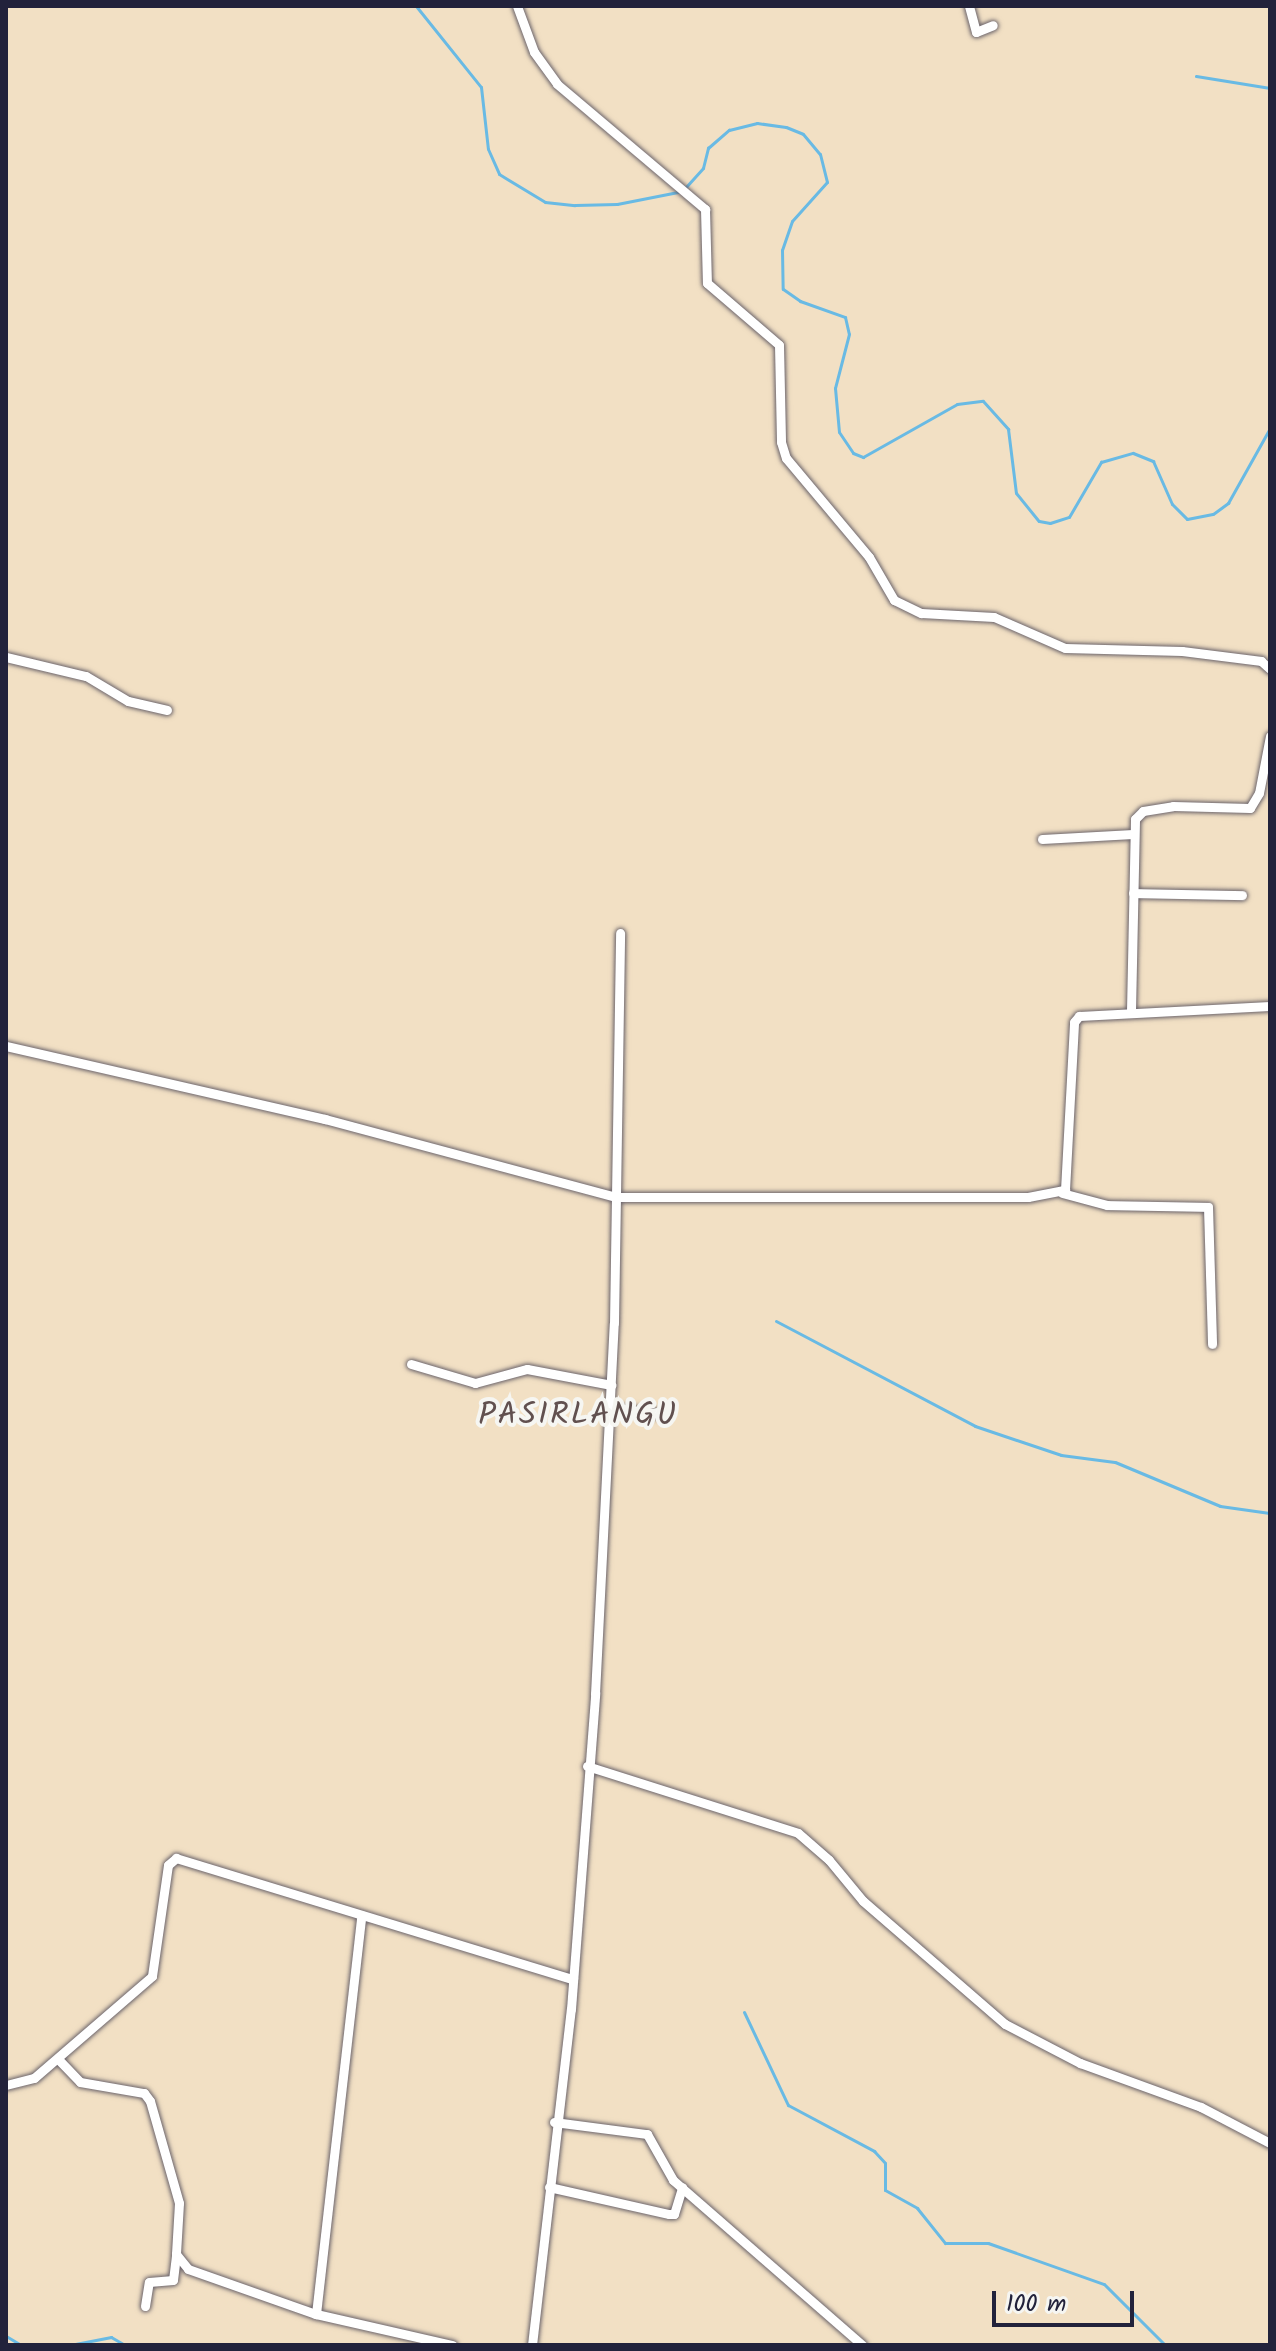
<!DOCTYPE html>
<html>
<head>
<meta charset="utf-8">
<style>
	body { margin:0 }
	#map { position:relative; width:1276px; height:2351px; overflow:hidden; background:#f2e0c4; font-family:Kalam,sans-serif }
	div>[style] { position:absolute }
	.stream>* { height:3px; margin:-1.5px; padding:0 1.5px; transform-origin:1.5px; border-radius:1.5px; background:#69bae4 }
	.roads { filter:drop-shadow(0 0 2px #6b646b) drop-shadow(0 0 2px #6b646b) }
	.street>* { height:9px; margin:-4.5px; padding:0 4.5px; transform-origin:4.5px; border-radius:4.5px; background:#fff }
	span { translate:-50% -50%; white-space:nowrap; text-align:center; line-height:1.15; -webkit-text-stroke:8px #f6f6f2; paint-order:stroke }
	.quarter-label { font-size:32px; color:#61504f; letter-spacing:2px }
	.frame { position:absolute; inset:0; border:8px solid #22223b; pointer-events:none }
	.scale { position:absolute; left:992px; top:2291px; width:142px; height:36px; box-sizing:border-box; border:4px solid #22223b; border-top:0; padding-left:10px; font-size:24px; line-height:28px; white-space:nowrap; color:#22223b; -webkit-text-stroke:6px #f6f6f2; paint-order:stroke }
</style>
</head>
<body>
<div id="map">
	<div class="stream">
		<div style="left:416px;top:6px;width:104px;rotate:51.3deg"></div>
		<div style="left:481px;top:87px;width:62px;rotate:83.6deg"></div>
		<div style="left:488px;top:149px;width:27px;rotate:66deg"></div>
		<div style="left:499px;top:174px;width:54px;rotate:31.3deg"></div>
		<div style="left:545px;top:202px;width:30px;rotate:6deg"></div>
		<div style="left:575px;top:205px;width:42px;rotate:-1.4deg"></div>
		<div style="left:617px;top:204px;width:62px;rotate:-11.1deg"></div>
		<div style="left:1196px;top:76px;width:75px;rotate:9.2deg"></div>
		<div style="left:685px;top:188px;width:27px;rotate:-48deg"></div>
		<div style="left:703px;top:168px;width:21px;rotate:-76deg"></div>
		<div style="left:708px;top:148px;width:28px;rotate:-41deg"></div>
		<div style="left:729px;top:130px;width:29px;rotate:-14deg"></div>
		<div style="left:757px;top:123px;width:29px;rotate:8deg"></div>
		<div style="left:786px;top:127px;width:18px;rotate:22deg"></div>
		<div style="left:803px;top:134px;width:26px;rotate:50deg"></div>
		<div style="left:820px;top:154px;width:29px;rotate:76deg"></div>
		<div style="left:827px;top:182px;width:52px;rotate:131.9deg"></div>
		<div style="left:792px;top:221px;width:31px;rotate:109deg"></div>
		<div style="left:782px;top:250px;width:39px;rotate:89deg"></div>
		<div style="left:783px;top:289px;width:21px;rotate:35deg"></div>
		<div style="left:800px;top:301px;width:48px;rotate:19.6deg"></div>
		<div style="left:845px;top:317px;width:17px;rotate:77deg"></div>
		<div style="left:849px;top:334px;width:56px;rotate:104.5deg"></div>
		<div style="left:835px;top:388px;width:44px;rotate:84.8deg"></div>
		<div style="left:839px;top:432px;width:25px;rotate:56deg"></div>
		<div style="left:853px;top:453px;width:11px;rotate:22deg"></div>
		<div style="left:863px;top:457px;width:108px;rotate:-29.4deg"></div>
		<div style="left:957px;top:404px;width:26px;rotate:-7deg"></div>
		<div style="left:983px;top:401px;width:38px;rotate:48deg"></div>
		<div style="left:1008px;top:429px;width:64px;rotate:82.9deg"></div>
		<div style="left:1016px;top:493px;width:36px;rotate:51deg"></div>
		<div style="left:1039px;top:521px;width:11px;rotate:10deg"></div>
		<div style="left:1050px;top:523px;width:20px;rotate:-18deg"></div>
		<div style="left:1069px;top:517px;width:64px;rotate:-59.8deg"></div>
		<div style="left:1101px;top:462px;width:33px;rotate:-16deg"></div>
		<div style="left:1133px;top:453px;width:22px;rotate:22deg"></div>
		<div style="left:1153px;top:461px;width:47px;rotate:66.2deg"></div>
		<div style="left:1172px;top:504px;width:21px;rotate:45deg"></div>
		<div style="left:1187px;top:519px;width:26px;rotate:-11deg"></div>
		<div style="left:1213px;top:514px;width:19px;rotate:-36deg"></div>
		<div style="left:1228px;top:503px;width:86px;rotate:-60.8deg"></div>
		<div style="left:776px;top:1321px;width:225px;rotate:27.8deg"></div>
		<div style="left:975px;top:1426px;width:91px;rotate:18.6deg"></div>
		<div style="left:1061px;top:1455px;width:54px;rotate:7.4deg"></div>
		<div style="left:1115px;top:1462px;width:114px;rotate:22.7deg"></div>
		<div style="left:1220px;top:1506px;width:50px;rotate:8deg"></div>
		<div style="left:744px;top:2012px;width:103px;rotate:64.7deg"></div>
		<div style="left:788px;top:2105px;width:98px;rotate:28.1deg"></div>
		<div style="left:874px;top:2151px;width:16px;rotate:47deg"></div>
		<div style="left:885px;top:2163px;width:27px;rotate:90deg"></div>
		<div style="left:885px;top:2190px;width:37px;rotate:29deg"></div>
		<div style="left:917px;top:2208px;width:45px;rotate:51.3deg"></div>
		<div style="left:945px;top:2243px;width:43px"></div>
		<div style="left:988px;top:2243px;width:123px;rotate:19.5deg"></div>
		<div style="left:1104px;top:2284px;width:86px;rotate:45deg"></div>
		<div style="left:6px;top:2336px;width:17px;rotate:31deg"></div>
		<div style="left:70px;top:2345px;width:42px;rotate:-11deg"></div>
		<div style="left:111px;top:2337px;width:16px;rotate:30deg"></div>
	</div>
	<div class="roads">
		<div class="street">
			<div style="left:517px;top:6px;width:49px;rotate:69.7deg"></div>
			<div style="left:534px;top:52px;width:39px;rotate:54deg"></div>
			<div style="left:557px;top:84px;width:194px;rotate:40.2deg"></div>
			<div style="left:705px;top:209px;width:74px;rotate:88.5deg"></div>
			<div style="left:707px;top:283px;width:95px;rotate:40.7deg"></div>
			<div style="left:779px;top:345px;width:97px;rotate:88.8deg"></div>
			<div style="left:781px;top:442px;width:17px;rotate:73deg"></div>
			<div style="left:786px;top:458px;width:129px;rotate:50deg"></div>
			<div style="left:869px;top:557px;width:50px;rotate:59.8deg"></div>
			<div style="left:894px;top:600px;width:30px;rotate:26deg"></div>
			<div style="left:921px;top:613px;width:73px;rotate:3.1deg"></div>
			<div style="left:994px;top:617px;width:77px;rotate:23.6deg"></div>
			<div style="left:1065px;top:648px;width:117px;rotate:1.5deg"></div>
			<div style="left:1182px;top:651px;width:80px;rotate:7.2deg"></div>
			<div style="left:1261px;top:661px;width:12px;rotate:42deg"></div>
			<div style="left:969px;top:6px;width:27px;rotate:75deg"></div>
			<div style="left:976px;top:32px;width:18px;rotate:-22deg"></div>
			<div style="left:6px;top:657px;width:82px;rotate:13.4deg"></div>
			<div style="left:86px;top:676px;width:49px;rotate:30.8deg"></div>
			<div style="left:128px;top:701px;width:40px;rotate:13deg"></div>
			<div style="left:1042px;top:839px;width:91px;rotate:-3.1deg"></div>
			<div style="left:1133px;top:893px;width:109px;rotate:1.1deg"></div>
			<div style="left:1131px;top:1011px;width:192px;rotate:-88.8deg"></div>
			<div style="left:1135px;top:819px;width:11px;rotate:-45deg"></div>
			<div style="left:1143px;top:811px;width:30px;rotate:-9deg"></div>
			<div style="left:1173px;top:806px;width:77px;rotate:1.5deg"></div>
			<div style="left:1250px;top:808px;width:17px;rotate:-59deg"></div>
			<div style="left:1259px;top:793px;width:58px;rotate:-79.1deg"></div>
			<div style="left:6px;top:1046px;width:327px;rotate:12.9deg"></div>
			<div style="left:325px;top:1119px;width:301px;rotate:15deg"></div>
			<div style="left:616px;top:1197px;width:412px"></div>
			<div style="left:1028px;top:1197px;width:38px;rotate:-11deg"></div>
			<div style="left:1065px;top:1190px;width:168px;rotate:-86.9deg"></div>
			<div style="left:1074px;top:1022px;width:8px;rotate:-50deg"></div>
			<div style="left:1079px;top:1016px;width:191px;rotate:-3deg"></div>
			<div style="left:1062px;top:1193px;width:47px;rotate:14.9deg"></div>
			<div style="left:1107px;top:1205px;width:101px;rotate:1.1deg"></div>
			<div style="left:1208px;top:1207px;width:137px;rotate:88.3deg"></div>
			<div style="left:411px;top:1364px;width:67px;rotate:16.5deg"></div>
			<div style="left:475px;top:1383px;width:54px;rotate:-15.1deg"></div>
			<div style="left:527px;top:1369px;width:86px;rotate:10.7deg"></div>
			<div style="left:611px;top:1408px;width:52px;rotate:6.6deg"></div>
			<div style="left:587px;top:1766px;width:221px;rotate:17.6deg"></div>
			<div style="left:798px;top:1833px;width:41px;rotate:41.1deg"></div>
			<div style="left:829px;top:1860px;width:53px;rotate:50.3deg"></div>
			<div style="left:863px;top:1901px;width:188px;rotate:40.9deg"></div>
			<div style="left:1005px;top:2024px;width:85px;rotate:27.5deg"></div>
			<div style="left:1080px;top:2063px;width:129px;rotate:20deg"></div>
			<div style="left:1201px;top:2107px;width:78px;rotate:27.6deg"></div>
			<div style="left:58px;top:2059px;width:32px;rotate:46deg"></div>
			<div style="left:80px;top:2082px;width:65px;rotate:9.8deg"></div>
			<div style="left:144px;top:2093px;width:10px;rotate:53deg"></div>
			<div style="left:150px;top:2101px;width:106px;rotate:74.1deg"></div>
			<div style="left:179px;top:2203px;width:51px;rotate:93.4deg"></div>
			<div style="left:176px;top:2254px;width:19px;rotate:51deg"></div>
			<div style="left:188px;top:2269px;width:136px;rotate:19.4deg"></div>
			<div style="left:316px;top:2314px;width:140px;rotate:12.8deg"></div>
			<div style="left:6px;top:2085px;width:29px;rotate:-14deg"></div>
			<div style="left:34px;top:2078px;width:156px;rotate:-40.8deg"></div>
			<div style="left:152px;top:1976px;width:112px;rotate:-81.8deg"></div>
			<div style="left:168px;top:1865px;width:11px;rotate:-41deg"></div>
			<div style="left:176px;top:1858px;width:415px;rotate:17deg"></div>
			<div style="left:554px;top:2122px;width:94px;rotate:7.4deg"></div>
			<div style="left:647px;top:2134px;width:53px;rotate:60.5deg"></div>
			<div style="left:673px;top:2180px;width:251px;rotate:41.1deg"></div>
			<div style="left:549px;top:2187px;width:123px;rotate:12.7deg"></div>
			<div style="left:669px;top:2214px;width:5px"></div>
			<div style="left:674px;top:2214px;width:28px;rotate:-73deg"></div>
			<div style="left:145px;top:2306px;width:24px;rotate:-81deg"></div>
			<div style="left:149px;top:2282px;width:24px;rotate:-5deg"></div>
			<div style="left:173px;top:2280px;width:26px;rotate:-83deg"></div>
			<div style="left:316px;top:2314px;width:401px;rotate:-83.5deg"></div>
			<div style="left:532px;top:2345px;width:338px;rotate:-83.4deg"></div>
			<div style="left:571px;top:2009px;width:316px;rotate:-85.6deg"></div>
			<div style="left:595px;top:1694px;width:371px;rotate:-87.1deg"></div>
			<div style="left:614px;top:1323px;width:390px;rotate:-89.1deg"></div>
		</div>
	</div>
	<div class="quarter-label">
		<span style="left:578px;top:1416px">PASIRLANGU</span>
	</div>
	<div class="frame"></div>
	<div class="scale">100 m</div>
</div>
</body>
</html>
